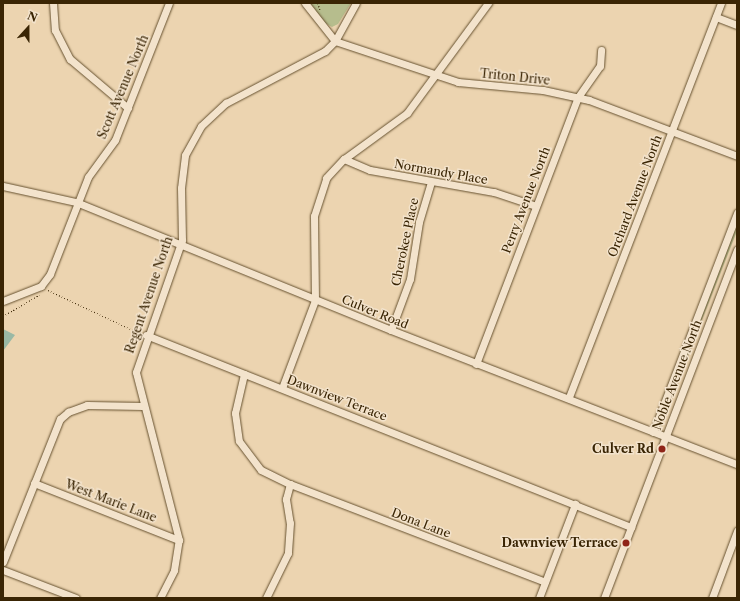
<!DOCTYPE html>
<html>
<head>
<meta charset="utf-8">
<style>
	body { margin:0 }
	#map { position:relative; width:740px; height:601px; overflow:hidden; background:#ecd4b0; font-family:"Libre Caslon Text",serif }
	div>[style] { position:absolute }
	.green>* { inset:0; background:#b6bd8d }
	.water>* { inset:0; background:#9ab9a5 }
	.path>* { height:1px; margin-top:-0.5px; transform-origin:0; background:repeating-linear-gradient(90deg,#3a2504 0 1px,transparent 0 3px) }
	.roads { filter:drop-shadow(0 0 1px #66512f) drop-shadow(0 0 1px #66512f) }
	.minor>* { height:7px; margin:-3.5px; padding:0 3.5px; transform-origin:3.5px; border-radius:3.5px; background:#f3e3cc }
	.dots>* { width:11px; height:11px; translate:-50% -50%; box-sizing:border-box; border:2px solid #f3e3cc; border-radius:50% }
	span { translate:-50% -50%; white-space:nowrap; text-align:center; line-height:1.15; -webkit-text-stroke:3px #f3e3cc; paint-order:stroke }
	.street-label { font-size:12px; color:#3a2504 }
	.poi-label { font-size:12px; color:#3a2504; font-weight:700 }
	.right { translate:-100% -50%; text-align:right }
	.frame { position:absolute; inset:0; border:4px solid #3a2504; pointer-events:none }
	.north { position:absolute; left:8px; top:8px; width:40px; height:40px; -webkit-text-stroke:3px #f3e3cc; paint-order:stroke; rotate:21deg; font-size:11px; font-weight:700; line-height:16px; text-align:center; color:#3a2504 }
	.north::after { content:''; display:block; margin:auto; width:14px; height:18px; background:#3a2504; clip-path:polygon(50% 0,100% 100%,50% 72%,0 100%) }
</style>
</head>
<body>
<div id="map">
	<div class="green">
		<div style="clip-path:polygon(310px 3px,351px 3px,338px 24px,332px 27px,325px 23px)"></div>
		<div style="clip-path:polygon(737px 223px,737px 231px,660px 426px,660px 425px)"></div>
	</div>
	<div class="water">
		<div style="clip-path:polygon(3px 329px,15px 335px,3px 351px)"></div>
	</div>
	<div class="path">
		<div style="left:318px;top:3px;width:7px;rotate:74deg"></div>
		<div style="left:48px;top:290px;width:101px;rotate:25.3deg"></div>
		<div style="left:3px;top:316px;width:42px;rotate:-30.3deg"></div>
	</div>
	<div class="roads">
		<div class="minor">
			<div style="left:53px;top:3px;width:27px;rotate:86deg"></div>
			<div style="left:55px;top:30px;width:33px;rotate:63deg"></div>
			<div style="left:70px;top:59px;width:76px;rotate:40.2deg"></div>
			<div style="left:305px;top:3px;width:48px;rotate:51.7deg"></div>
			<div style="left:335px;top:41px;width:130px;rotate:18.4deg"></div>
			<div style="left:458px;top:82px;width:85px;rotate:5.4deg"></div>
			<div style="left:543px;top:90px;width:47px;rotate:12.3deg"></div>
			<div style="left:589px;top:100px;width:158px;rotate:20.7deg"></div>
			<div style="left:716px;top:17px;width:22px;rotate:21deg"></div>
			<div style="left:344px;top:159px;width:28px;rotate:23deg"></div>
			<div style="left:370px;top:170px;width:126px;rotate:10.1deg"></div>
			<div style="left:494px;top:192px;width:44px;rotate:18.4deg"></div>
			<div style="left:3px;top:186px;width:75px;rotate:12.4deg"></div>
			<div style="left:76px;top:202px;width:340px;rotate:22.1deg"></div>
			<div style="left:391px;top:330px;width:371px;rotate:21.2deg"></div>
			<div style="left:3px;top:301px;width:41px;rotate:-21.5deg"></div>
			<div style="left:41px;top:286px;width:15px;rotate:-53deg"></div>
			<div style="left:50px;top:274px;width:104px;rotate:-68.6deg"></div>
			<div style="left:88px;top:177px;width:46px;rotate:-53.9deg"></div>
			<div style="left:115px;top:140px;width:147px;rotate:-68.5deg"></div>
			<div style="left:391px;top:330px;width:54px;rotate:-69.6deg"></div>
			<div style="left:410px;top:279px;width:58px;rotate:-81deg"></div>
			<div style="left:419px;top:222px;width:42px;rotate:-73.3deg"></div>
			<div style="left:146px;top:335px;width:522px;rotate:21.6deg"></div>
			<div style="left:476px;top:364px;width:286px;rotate:-69.1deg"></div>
			<div style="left:578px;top:97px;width:38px;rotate:-55deg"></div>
			<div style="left:600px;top:66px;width:16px;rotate:-86deg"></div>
			<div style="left:244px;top:374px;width:40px;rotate:103deg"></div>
			<div style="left:235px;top:413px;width:28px;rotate:82deg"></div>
			<div style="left:239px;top:441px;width:36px;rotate:53deg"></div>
			<div style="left:261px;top:470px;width:32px;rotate:26deg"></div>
			<div style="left:290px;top:484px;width:16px;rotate:105deg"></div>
			<div style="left:286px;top:499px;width:24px;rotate:81deg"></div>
			<div style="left:290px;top:523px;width:30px;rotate:94deg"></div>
			<div style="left:288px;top:553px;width:50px;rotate:116.1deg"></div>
			<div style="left:282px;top:388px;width:94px;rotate:-69.4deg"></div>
			<div style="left:315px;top:300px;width:84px;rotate:-90.7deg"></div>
			<div style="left:314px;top:216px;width:40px;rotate:-72deg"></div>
			<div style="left:326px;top:178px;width:26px;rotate:-47deg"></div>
			<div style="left:344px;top:159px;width:78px;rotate:-36.1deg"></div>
			<div style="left:407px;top:113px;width:137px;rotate:-53.6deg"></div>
			<div style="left:569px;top:397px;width:422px;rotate:-68.9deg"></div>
			<div style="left:653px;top:432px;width:235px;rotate:-69deg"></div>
			<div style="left:34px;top:483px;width:156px;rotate:21.5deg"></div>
			<div style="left:290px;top:484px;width:273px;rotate:21deg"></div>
			<div style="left:3px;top:562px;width:154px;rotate:-68.3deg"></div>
			<div style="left:60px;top:419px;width:11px;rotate:-41deg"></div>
			<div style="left:68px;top:412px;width:20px;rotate:-20deg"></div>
			<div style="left:87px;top:405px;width:56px;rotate:1deg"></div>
			<div style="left:3px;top:570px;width:78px;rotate:21deg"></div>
			<div style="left:160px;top:598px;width:31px;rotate:-63deg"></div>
			<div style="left:174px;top:570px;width:30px;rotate:-81deg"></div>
			<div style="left:179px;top:540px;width:173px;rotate:-104.4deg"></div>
			<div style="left:136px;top:372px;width:140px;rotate:-70.8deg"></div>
			<div style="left:182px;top:240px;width:52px;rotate:-91.1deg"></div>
			<div style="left:181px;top:188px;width:33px;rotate:-83deg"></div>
			<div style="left:185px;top:155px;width:33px;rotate:-61deg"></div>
			<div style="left:201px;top:126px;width:34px;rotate:-43deg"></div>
			<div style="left:226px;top:103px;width:112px;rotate:-27.7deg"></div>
			<div style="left:325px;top:51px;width:14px;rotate:-45deg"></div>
			<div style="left:335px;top:41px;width:43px;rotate:-61.1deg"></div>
			<div style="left:539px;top:598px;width:101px;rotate:-69deg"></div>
			<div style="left:604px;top:598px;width:373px;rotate:-69.1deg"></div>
			<div style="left:712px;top:598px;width:72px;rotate:-69.5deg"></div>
		</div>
	</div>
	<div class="dots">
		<div style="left:662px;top:449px;background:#8f2418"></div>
		<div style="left:626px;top:543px;background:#8f2418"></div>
	</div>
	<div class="street-label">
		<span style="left:515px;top:77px;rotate:6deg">Triton Drive</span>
		<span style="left:123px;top:87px;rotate:-67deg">Scott Avenue North</span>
		<span style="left:441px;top:172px;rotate:10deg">Normandy Place</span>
		<span style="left:635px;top:196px;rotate:-69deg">Orchard Avenue North</span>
		<span style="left:526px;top:200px;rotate:-69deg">Perry Avenue North</span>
		<span style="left:405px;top:242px;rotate:-78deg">Cherokee Place</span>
		<span style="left:149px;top:295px;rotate:-71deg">Regent Avenue North</span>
		<span style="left:375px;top:312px;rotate:22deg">Culver Road</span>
		<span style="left:677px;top:375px;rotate:-69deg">Noble Avenue North</span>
		<span style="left:337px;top:398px;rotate:21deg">Dawnview Terrace</span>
		<span style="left:111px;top:501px;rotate:21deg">West Marie Lane</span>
		<span style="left:421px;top:523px;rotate:21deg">Dona Lane</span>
	</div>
	<div class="poi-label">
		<span class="right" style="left:654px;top:449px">Culver Rd</span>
		<span class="right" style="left:618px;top:543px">Dawnview Terrace</span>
	</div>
	<div class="frame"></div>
	<div class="north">N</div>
</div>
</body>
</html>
